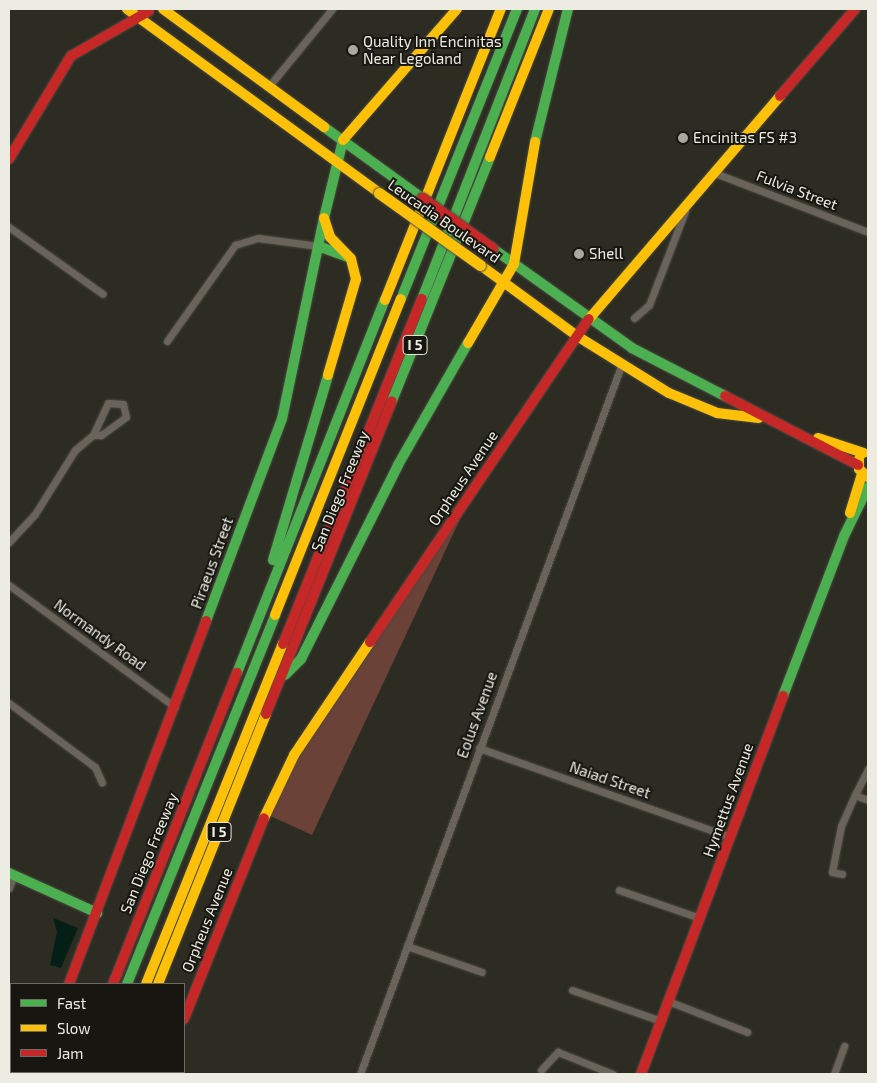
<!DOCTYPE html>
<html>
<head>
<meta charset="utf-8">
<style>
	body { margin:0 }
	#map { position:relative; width:877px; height:1083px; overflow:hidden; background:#2c2c23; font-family:"Exo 2",sans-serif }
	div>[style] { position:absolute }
	.green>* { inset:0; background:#6b4238 }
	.water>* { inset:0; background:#041f16 }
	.roads { filter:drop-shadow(0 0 1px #4a4a42) drop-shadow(0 0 1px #4a4a42) }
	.street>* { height:7px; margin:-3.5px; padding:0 3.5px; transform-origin:3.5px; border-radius:3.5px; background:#6a635a }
	.fast>* { height:10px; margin:-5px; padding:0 5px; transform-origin:5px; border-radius:5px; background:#4caf50 }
	.slow>* { height:10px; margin:-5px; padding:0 5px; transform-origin:5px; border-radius:5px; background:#ffc107 }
	.jam>* { height:10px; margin:-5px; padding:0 5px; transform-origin:5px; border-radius:5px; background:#c62828 }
	.bridges { filter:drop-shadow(0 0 1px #4a4a42) drop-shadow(0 0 1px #4a4a42) }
	.slow-bridge>* { height:11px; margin:-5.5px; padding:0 5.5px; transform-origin:5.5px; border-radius:5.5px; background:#ffc107 }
	.jam-bridge>* { height:11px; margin:-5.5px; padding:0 5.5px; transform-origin:5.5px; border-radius:5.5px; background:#c62828 }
	.dots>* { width:14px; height:14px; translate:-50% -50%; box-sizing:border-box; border:2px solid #171610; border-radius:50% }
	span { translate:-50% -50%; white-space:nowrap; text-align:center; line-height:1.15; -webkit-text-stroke:4px #171610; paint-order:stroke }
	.shield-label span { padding:1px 4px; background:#171610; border:1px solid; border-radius:4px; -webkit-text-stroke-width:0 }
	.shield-label { font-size:14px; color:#edece2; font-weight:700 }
	.poi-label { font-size:15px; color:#edece2 }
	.left { translate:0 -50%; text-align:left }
	.street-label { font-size:15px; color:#edece2 }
	.frame { position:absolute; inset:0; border:10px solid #edece2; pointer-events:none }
	.legend { position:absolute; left:10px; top:983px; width:175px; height:90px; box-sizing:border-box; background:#171610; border:1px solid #6d6c64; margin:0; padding:6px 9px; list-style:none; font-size:15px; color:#edece2 }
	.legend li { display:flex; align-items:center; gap:10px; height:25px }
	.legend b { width:25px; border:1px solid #6d6c64 }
</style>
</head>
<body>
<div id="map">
	<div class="green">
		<div style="clip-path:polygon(478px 481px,312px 835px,264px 813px,269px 798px)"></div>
	</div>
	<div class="water">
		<div style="clip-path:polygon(53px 918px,78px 928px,61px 968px,50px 965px,57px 932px)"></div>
	</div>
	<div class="roads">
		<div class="street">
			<div style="left:269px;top:86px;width:99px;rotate:-50.7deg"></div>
			<div style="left:715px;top:173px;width:164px;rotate:21.1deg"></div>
			<div style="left:9px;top:227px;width:115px;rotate:35.5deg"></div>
			<div style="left:634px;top:318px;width:20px;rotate:-41deg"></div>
			<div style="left:649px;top:305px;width:101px;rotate:-69deg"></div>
			<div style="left:167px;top:341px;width:118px;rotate:-54.7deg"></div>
			<div style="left:235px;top:245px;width:24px;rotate:-17deg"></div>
			<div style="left:258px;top:238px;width:61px;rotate:7.6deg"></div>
			<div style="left:9px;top:542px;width:38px;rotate:-47deg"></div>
			<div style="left:35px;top:514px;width:75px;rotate:-58deg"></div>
			<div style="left:75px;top:450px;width:23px;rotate:-40deg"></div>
			<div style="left:93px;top:435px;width:35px;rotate:-65deg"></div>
			<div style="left:108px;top:403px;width:15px;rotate:4deg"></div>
			<div style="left:123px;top:404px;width:13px;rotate:77deg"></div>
			<div style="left:126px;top:417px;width:31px;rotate:144deg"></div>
			<div style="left:101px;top:435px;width:8px;rotate:180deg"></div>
			<div style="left:9px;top:585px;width:206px;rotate:36.3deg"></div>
			<div style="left:9px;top:703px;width:107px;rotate:36.7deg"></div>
			<div style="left:95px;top:767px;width:17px;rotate:66deg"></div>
			<div style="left:479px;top:748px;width:267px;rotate:19.5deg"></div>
			<div style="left:868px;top:769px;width:29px;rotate:117deg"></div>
			<div style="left:855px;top:795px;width:14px;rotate:21deg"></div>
			<div style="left:842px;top:874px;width:10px;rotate:-169deg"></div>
			<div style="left:832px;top:872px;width:47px;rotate:-78.9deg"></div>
			<div style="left:841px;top:826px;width:34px;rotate:-66deg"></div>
			<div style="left:9px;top:888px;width:14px;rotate:-69deg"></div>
			<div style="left:619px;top:890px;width:86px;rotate:19.1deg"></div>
			<div style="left:407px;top:946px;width:79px;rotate:19.1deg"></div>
			<div style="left:572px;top:990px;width:94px;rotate:19.2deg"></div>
			<div style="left:668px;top:1001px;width:85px;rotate:21.4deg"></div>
			<div style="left:541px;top:1070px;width:25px;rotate:-47deg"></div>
			<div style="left:558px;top:1052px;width:59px;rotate:21.8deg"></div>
			<div style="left:360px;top:1074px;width:755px;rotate:-69.76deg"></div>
			<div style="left:834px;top:1074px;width:30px;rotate:-70deg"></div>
		</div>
		<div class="fast">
			<div style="left:324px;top:127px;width:121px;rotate:35.9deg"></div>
			<div style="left:535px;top:142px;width:137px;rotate:-76.1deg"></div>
			<div style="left:324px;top:218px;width:80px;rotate:-76.3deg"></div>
			<div style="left:318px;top:246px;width:32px;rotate:20deg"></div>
			<div style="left:492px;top:248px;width:172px;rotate:35.5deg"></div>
			<div style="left:632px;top:348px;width:105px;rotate:27.3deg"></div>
			<div style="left:401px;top:299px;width:312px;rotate:-68.2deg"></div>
			<div style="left:422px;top:299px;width:311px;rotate:-68.7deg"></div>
			<div style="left:392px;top:401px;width:263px;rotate:-68.1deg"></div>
			<div style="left:273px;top:560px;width:193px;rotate:-73.4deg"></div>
			<div style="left:206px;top:621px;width:216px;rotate:-69.4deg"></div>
			<div style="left:282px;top:419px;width:205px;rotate:-78.2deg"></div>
			<div style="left:237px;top:673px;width:401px;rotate:-68.4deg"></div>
			<div style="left:285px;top:675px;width:23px;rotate:-45deg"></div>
			<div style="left:301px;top:659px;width:217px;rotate:-63.4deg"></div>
			<div style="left:398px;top:465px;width:141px;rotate:-60.2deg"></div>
			<div style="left:783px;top:696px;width:171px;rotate:-69.1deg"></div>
			<div style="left:844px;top:536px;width:55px;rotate:-63.9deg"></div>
			<div style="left:9px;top:873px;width:97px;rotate:24.4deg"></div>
			<div style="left:127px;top:984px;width:398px;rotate:-68.1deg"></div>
			<div style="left:91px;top:1074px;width:2px;rotate:-63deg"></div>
			<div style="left:122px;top:1074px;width:2px;rotate:-63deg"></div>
			<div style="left:171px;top:1074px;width:2px;rotate:-63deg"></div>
		</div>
		<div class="slow">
			<div style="left:127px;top:9px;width:312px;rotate:36.1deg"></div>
			<div style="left:163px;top:9px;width:200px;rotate:36.2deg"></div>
			<div style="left:343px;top:140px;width:174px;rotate:-49deg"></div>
			<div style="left:490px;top:157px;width:159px;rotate:-68.3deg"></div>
			<div style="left:324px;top:218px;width:20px;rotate:72deg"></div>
			<div style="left:330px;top:237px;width:30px;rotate:46deg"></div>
			<div style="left:351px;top:259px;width:21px;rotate:76deg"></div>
			<div style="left:356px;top:279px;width:100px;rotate:106.3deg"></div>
			<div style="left:480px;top:265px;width:120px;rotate:36.2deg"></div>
			<div style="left:577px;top:336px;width:108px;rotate:31.8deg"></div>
			<div style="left:669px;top:393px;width:52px;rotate:22.6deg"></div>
			<div style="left:717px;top:413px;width:42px;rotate:6.8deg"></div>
			<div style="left:385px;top:300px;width:313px;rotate:-68.3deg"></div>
			<div style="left:589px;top:319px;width:294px;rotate:-49.4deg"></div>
			<div style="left:468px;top:343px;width:91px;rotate:-59.8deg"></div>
			<div style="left:514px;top:264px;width:124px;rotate:-80.2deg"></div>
			<div style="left:818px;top:438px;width:48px;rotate:18.1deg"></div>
			<div style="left:859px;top:459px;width:10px;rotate:90deg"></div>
			<div style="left:859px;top:469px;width:12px;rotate:42deg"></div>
			<div style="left:850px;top:513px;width:41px;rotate:-72.9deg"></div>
			<div style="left:275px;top:615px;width:340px;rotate:-68.3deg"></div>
			<div style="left:264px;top:818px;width:70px;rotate:-64.5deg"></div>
			<div style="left:294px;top:755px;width:136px;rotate:-56.1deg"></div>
			<div style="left:146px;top:984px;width:367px;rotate:-68.1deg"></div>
			<div style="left:158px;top:984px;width:291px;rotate:-68.2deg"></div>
			<div style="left:35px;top:1074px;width:2px;rotate:-63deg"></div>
		</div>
		<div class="jam">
			<div style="left:780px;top:96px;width:115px;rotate:-49.2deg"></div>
			<div style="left:9px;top:159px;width:120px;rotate:-59deg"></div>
			<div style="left:71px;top:56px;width:90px;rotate:-30deg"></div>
			<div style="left:725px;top:396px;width:150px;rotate:27.4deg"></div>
			<div style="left:370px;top:642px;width:390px;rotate:-55.9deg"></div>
			<div style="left:283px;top:644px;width:372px;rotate:-68.1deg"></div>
			<div style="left:266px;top:714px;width:337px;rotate:-68.1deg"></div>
			<div style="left:69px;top:984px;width:388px;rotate:-69.3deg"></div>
			<div style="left:113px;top:984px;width:335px;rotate:-68.3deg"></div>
			<div style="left:184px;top:1019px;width:216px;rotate:-68.3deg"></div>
			<div style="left:77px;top:1074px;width:2px;rotate:-63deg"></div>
			<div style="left:110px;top:1074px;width:2px;rotate:-63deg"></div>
			<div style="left:641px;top:1074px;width:404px;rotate:-69.4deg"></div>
		</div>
	</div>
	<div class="bridges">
		<div class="slow-bridge">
			<div style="left:379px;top:193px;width:124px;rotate:35.5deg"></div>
		</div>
		<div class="jam-bridge">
			<div style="left:422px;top:198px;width:86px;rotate:35.5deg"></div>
		</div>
	</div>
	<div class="dots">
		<div style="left:353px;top:50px;background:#a9a99f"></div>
		<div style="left:683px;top:138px;background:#a9a99f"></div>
		<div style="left:579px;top:254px;background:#a9a99f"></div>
	</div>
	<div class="shield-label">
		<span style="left:415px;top:345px">I 5</span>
		<span style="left:219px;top:832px">I 5</span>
	</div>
	<div class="poi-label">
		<span class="left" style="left:363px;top:50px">Quality Inn Encinitas<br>Near Legoland</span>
		<span class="left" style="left:693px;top:138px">Encinitas FS #3</span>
		<span class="left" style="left:589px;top:254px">Shell</span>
	</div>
	<div class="street-label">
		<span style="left:797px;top:190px;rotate:21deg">Fulvia Street</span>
		<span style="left:444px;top:221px;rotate:35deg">Leucadia Boulevard</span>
		<span style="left:463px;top:478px;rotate:-56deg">Orpheus Avenue</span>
		<span style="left:340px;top:491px;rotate:-68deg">San Diego Freeway</span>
		<span style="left:212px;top:563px;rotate:-70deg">Piraeus Street</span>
		<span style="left:100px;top:635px;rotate:36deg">Normandy Road</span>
		<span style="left:477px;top:715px;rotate:-70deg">Eolus Avenue</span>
		<span style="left:610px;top:780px;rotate:19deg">Naiad Street</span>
		<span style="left:728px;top:800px;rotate:-70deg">Hymettus Avenue</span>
		<span style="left:149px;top:853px;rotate:-68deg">San Diego Freeway</span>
		<span style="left:207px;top:920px;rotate:-68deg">Orpheus Avenue</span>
	</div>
	<div class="frame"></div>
	<ul class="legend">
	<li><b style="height:6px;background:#4caf50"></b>Fast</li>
	<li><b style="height:6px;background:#ffc107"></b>Slow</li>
	<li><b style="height:6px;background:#c62828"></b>Jam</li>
	</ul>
</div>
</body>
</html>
